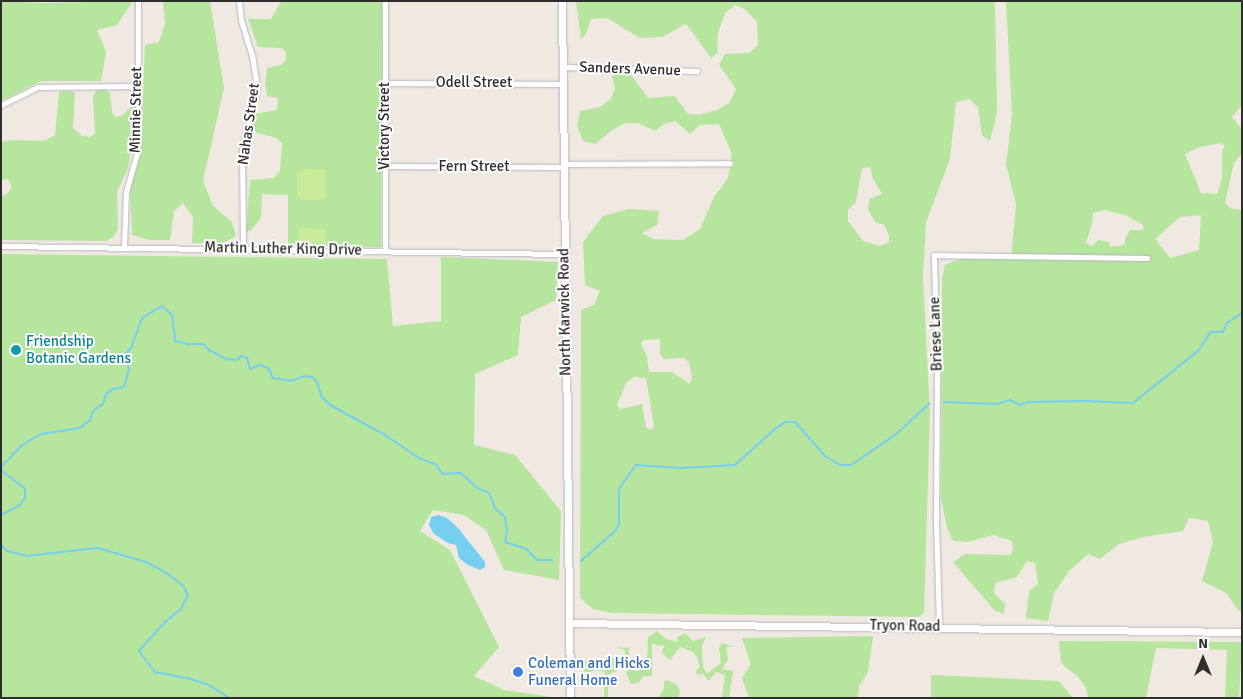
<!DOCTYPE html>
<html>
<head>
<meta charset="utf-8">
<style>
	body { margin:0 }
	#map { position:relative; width:1243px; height:699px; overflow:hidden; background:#efe9e1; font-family:Signika,sans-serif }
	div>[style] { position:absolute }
	.green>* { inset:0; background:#b6e59e }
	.pitch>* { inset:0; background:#c9ec9a }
	.water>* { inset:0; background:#75cff0 }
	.stream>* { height:2px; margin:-1px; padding:0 1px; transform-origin:1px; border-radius:1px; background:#75cff0 }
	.roads { filter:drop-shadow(0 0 1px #b4b7c1) drop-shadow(0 0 1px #b4b7c1) }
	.minor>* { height:5px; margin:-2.5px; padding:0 2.5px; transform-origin:2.5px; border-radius:2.5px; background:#fff }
	.tertiary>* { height:7px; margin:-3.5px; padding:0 3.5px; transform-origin:3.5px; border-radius:3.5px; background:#fff }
	.dots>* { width:14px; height:14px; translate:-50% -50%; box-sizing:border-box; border:2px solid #fff; border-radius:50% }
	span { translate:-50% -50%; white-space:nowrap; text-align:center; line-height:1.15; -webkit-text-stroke:4px #fff; paint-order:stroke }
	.street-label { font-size:15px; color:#2e2e2e }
	.culture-label { font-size:15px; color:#0d838f }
	.left { translate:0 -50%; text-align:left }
	.shop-label { font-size:15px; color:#366cbe }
	.frame { position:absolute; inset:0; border:2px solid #2e2e2e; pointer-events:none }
	.north { position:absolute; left:1178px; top:634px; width:50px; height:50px; -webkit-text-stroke:4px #fff; paint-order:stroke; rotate:0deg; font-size:14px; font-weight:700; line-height:20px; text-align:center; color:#2e2e2e }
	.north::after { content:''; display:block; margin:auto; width:18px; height:22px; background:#2e2e2e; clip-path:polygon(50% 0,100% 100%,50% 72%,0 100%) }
</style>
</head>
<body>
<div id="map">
	<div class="green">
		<div style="clip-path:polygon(1px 1px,42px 3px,133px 1px,117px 25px,97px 30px,106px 52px,101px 81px,41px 81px,1px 101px)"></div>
		<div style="clip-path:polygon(163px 1px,210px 1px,224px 88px,203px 181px,213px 206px,232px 222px,236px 236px,222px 244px,192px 243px,193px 217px,183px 203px,174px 211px,170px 240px,149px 240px,132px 235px,130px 187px,141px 150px,145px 45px,159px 42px,165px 24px)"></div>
		<div style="clip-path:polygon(281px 1px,382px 1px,381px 247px,288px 246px,288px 195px,262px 194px,261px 218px,252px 229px,246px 233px,250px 180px,274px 178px,280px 171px,282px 143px,276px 138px,257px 133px,253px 126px,254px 114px,277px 110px,278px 98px,267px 96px,265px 85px,267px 68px,281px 65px,286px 60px,286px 52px,281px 48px,258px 47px,248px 19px,271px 19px)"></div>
		<div style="clip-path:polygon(evenodd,576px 1px,995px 1px,997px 113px,990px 141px,982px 135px,978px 107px,969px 99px,956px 102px,950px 159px,926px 222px,923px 277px,930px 414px,924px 613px,919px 617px,612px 613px,593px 609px,580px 598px,581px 310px,594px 305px,600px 291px,585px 285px,583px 242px,603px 216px,629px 209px,659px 211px,657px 225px,642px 233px,653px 239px,683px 240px,700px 229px,714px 197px,728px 178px,732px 154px,719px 124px,700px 125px,690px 134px,675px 121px,664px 124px,655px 131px,638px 123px,625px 123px,611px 131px,595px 144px,583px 141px,577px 126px,580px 111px,600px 107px,611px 99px,615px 89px,612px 76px,620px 72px,631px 75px,648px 98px,675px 96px,688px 114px,698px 115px,717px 110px,729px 103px,736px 89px,719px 65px,725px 54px,749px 53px,758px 45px,757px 22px,746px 10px,735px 5px,725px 13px,718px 33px,717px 53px,711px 58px,686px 24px,662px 37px,640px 38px,607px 18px,591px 19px,586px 34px,581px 39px,576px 1px,868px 167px,871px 169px,872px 177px,882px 194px,869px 199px,868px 209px,875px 222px,884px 225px,889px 235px,889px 242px,880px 246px,863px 241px,848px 221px,848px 210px,856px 202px,862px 168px,868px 167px,576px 1px,660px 339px,660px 354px,664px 359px,684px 358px,689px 363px,692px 378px,690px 384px,672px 372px,649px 372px,647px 356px,641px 344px,643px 340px,660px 339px,576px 1px,634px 377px,646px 378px,654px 427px,650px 430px,646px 427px,642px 404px,620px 409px,617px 405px,626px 383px,634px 377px)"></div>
		<div style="clip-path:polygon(evenodd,1006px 1px,1242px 1px,1242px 105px,1232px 117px,1242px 129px,1242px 153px,1234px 163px,1225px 203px,1232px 209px,1242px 210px,1242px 612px,1239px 611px,1226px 593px,1202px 581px,1213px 542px,1208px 521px,1189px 518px,1183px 531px,1143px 537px,1119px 544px,1100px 559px,1088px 554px,1069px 571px,1054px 593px,1048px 621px,1026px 618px,1029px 591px,1038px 584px,1035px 563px,1027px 561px,1017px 577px,995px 583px,994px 593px,1005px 604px,1004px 614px,994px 610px,953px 562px,965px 554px,1011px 555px,1013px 547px,1012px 541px,993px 535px,967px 542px,953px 541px,947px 528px,941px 498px,942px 279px,945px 265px,960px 259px,1011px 258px,1016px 204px,1006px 165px,1012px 115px,1006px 1px,1221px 143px,1225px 146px,1222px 151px,1222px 180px,1217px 194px,1201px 193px,1185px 154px,1200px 147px,1221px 143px,1006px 1px,1105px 210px,1125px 215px,1143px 225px,1143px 230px,1130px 230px,1125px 239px,1125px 245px,1110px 247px,1109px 242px,1098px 240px,1092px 246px,1086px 243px,1092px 224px,1093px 213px,1105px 210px,1006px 1px,1201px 215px,1199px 250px,1170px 258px,1155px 239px,1180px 217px,1201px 215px)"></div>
		<div style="clip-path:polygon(105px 89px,110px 93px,112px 112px,115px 117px,121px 116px,135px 104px,135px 125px,128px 168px,117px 192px,118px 229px,113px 237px,106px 241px,1px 240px,1px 195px,6px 195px,12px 188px,8px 179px,1px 180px,1px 142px,12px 140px,44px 141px,55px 135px,59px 92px,67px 91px,75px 92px,73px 128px,82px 136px,90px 137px,95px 134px,93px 96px,96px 91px)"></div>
		<div style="clip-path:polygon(1px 254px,387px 259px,393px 326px,441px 321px,441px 257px,558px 262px,556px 300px,521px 317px,518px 355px,475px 374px,474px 445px,515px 455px,561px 511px,559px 580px,504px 570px,486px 530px,464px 515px,433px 510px,420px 531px,450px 550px,499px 647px,474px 676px,504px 690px,558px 698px,1px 698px)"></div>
		<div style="clip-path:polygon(657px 631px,666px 639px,677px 642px,678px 637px,685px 633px,693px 641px,706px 637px,702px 646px,703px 667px,707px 674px,721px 663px,719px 648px,722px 643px,734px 647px,726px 647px,728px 660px,722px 669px,733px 671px,729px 698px,722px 698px,725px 675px,716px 672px,709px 681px,703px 674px,699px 675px,695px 672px,700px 667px,697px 657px,693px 652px,680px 647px,670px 660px,662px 653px,664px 645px,658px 646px,652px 643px,652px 676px,643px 676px,639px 683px,631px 684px,626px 672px,629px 669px,638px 671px,647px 666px,648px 637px)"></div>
		<div style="clip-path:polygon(873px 636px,868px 672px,859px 686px,858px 698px,749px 698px,742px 678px,751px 664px,742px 638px)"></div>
		<div style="clip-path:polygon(1059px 641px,1242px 642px,1239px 698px,1225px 698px,1227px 650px,1156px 648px,1146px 698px,1088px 698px,1086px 687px,1078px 677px,1061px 663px)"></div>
		<div style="clip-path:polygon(616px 647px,629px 648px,629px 660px,621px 662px,620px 669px,608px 675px,608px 698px,604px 698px,605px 672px,595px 670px,587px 674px,583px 670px,582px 660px,595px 659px,595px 665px,599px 670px,607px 666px,610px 658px,617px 659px,625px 657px,625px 650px)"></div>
		<div style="clip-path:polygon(931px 675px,1059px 681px,1073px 698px,931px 698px)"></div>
		<div style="clip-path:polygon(668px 680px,678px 686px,680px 692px,678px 698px,658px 698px,664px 689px,664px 681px)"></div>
	</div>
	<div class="pitch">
		<div style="clip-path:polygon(303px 169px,325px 170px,326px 197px,322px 200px,302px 200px,297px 196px,297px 175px)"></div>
		<div style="clip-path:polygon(298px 228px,326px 229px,326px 243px,298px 242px)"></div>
	</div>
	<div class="water">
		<div style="clip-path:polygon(438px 515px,447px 518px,458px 528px,485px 562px,485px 567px,480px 570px,468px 565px,459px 558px,456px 545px,448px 543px,434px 534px,429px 525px,431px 517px)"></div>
	</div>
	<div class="stream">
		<div style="left:944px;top:402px;width:52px;rotate:2.2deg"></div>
		<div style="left:996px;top:404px;width:15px;rotate:-16deg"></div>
		<div style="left:1010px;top:400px;width:11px;rotate:27deg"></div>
		<div style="left:1020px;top:405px;width:8px;rotate:-23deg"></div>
		<div style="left:1027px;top:402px;width:58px;rotate:-1deg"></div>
		<div style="left:1085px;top:401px;width:48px;rotate:2.4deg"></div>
		<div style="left:1133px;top:403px;width:83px;rotate:-38.7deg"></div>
		<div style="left:1198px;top:351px;width:23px;rotate:-56deg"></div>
		<div style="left:1211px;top:332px;width:12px"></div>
		<div style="left:1223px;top:332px;width:10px;rotate:-66deg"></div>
		<div style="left:1227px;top:323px;width:18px;rotate:-34deg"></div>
		<div style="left:1px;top:467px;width:30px;rotate:-46deg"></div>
		<div style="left:22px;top:445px;width:22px;rotate:-30deg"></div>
		<div style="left:41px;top:434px;width:39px;rotate:-9deg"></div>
		<div style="left:80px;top:428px;width:13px;rotate:-39deg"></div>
		<div style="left:90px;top:420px;width:9px;rotate:-72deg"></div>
		<div style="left:93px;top:411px;width:12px;rotate:-35deg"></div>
		<div style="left:103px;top:404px;width:10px;rotate:-73deg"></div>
		<div style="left:106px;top:394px;width:9px;rotate:-36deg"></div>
		<div style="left:113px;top:389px;width:11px;rotate:-10deg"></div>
		<div style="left:124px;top:387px;width:18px;rotate:-74deg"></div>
		<div style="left:129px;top:370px;width:16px;rotate:-105deg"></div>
		<div style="left:125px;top:355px;width:9px;rotate:-49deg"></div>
		<div style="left:131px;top:348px;width:32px;rotate:-70deg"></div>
		<div style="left:142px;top:318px;width:23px;rotate:-31deg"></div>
		<div style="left:162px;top:306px;width:13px;rotate:42deg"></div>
		<div style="left:172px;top:315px;width:26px;rotate:83deg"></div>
		<div style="left:175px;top:341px;width:13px;rotate:13deg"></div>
		<div style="left:188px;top:344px;width:15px"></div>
		<div style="left:203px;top:344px;width:8px;rotate:45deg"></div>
		<div style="left:209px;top:350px;width:20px;rotate:27deg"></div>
		<div style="left:227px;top:359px;width:10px;rotate:6deg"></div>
		<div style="left:237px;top:360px;width:6px;rotate:-45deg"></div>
		<div style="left:241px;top:356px;width:6px;rotate:18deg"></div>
		<div style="left:247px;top:358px;width:11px;rotate:75deg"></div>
		<div style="left:250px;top:369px;width:11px;rotate:-22deg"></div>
		<div style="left:260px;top:365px;width:9px;rotate:21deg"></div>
		<div style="left:268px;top:368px;width:11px;rotate:63deg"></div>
		<div style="left:273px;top:378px;width:18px;rotate:9deg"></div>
		<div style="left:291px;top:381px;width:15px;rotate:-20deg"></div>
		<div style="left:305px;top:376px;width:7px;rotate:8deg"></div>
		<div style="left:312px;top:377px;width:7px;rotate:45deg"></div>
		<div style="left:317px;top:382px;width:16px;rotate:72deg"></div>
		<div style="left:322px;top:397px;width:11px;rotate:45deg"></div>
		<div style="left:330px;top:405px;width:63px;rotate:28.6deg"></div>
		<div style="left:385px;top:435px;width:41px;rotate:34.1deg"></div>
		<div style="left:419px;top:458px;width:17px;rotate:21deg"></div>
		<div style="left:435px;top:464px;width:13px;rotate:51deg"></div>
		<div style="left:443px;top:474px;width:18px;rotate:-3deg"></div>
		<div style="left:461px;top:473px;width:22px;rotate:43deg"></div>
		<div style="left:477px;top:488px;width:13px;rotate:23deg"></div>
		<div style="left:489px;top:493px;width:16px;rotate:68deg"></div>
		<div style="left:495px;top:508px;width:13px;rotate:42deg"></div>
		<div style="left:505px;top:517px;width:15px;rotate:82deg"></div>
		<div style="left:507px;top:532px;width:10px;rotate:101deg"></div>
		<div style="left:505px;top:542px;width:22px;rotate:18deg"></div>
		<div style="left:526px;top:549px;width:16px;rotate:45deg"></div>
		<div style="left:537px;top:560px;width:15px"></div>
		<div style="left:1px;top:470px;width:31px;rotate:38deg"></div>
		<div style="left:25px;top:489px;width:9px;rotate:90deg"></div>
		<div style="left:25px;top:498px;width:9px;rotate:126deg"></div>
		<div style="left:20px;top:505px;width:21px;rotate:152deg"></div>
		<div style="left:1px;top:545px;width:8px;rotate:45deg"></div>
		<div style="left:7px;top:551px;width:21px;rotate:14deg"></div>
		<div style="left:27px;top:556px;width:71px;rotate:-6.4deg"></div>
		<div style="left:98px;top:548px;width:50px;rotate:16.3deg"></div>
		<div style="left:146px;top:562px;width:24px;rotate:28deg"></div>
		<div style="left:167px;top:573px;width:21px;rotate:39deg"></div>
		<div style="left:183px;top:586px;width:10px;rotate:61deg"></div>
		<div style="left:188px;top:595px;width:16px;rotate:117deg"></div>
		<div style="left:181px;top:609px;width:21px;rotate:141deg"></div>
		<div style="left:165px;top:622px;width:39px;rotate:132deg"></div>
		<div style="left:139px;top:651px;width:26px;rotate:53deg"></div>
		<div style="left:155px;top:672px;width:33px;rotate:11deg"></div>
		<div style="left:187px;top:678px;width:21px;rotate:17deg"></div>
		<div style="left:207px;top:684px;width:26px;rotate:32deg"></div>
		<div style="left:581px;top:561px;width:45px;rotate:-41.4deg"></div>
		<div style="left:615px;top:531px;width:8px;rotate:-60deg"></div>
		<div style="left:619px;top:524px;width:35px;rotate:-90deg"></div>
		<div style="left:619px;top:489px;width:29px;rotate:-55deg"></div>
		<div style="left:636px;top:465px;width:44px;rotate:3.9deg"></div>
		<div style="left:680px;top:468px;width:55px;rotate:-3.1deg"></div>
		<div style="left:735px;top:465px;width:54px;rotate:-42deg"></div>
		<div style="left:775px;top:429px;width:12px;rotate:-35deg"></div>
		<div style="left:785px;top:422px;width:10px"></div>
		<div style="left:795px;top:422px;width:45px;rotate:48.6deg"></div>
		<div style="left:825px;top:456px;width:17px;rotate:31deg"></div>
		<div style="left:840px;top:465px;width:11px"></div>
		<div style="left:851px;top:465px;width:53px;rotate:-34.3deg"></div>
		<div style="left:895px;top:435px;width:47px;rotate:-42.4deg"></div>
	</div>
	<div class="roads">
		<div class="minor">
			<div style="left:239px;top:1px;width:19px;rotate:84deg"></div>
			<div style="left:241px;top:20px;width:37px;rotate:73deg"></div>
			<div style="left:252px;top:55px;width:32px;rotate:81deg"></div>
			<div style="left:257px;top:87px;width:66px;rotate:103.2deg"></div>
			<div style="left:242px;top:151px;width:97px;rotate:89.4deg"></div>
			<div style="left:562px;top:67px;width:135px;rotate:1.7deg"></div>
			<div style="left:385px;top:83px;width:177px;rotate:0.3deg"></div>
			<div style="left:1px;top:105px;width:41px;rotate:-25.9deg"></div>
			<div style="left:38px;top:87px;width:99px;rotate:-0.6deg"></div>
			<div style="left:563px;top:164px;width:167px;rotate:-0.3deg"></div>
			<div style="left:385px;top:166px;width:178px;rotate:0.3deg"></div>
			<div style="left:1px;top:246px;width:563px;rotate:0.81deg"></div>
			<div style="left:124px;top:247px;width:55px;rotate:-87.9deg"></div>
			<div style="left:126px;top:192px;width:41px;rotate:-74.2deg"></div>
			<div style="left:137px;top:153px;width:14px;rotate:-86deg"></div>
			<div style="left:138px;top:139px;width:138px;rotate:-90deg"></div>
			<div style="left:385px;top:250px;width:249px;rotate:-90deg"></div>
			<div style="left:939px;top:627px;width:108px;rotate:-91.6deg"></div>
			<div style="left:936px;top:519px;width:146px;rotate:-89.6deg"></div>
			<div style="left:937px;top:373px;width:118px;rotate:-91.5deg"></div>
			<div style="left:934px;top:255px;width:213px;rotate:0.8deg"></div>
		</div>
		<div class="tertiary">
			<div style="left:562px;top:1px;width:697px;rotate:89.34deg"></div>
			<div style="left:569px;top:623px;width:673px;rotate:0.77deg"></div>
		</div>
	</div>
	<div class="dots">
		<div style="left:16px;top:350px;background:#0f9aa8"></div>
		<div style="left:518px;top:672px;background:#3f7fe0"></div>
	</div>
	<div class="street-label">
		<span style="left:630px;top:69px;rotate:2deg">Sanders Avenue</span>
		<span style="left:474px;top:83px">Odell Street</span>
		<span style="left:136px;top:110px;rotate:-89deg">Minnie Street</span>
		<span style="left:249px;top:124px;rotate:-82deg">Nahas Street</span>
		<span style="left:385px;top:126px;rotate:-90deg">Victory Street</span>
		<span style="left:474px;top:167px">Fern Street</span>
		<span style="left:283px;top:249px;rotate:1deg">Martin Luther King Drive</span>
		<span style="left:565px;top:312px;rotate:-91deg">North Karwick Road</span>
		<span style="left:936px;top:334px;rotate:-92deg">Briese Lane</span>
		<span style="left:905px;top:626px;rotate:1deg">Tryon Road</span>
	</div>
	<div class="culture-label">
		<span class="left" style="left:26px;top:350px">Friendship<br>Botanic Gardens</span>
	</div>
	<div class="shop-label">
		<span class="left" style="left:528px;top:672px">Coleman and Hicks<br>Funeral Home</span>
	</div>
	<div class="frame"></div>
	<div class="north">N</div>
</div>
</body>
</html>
